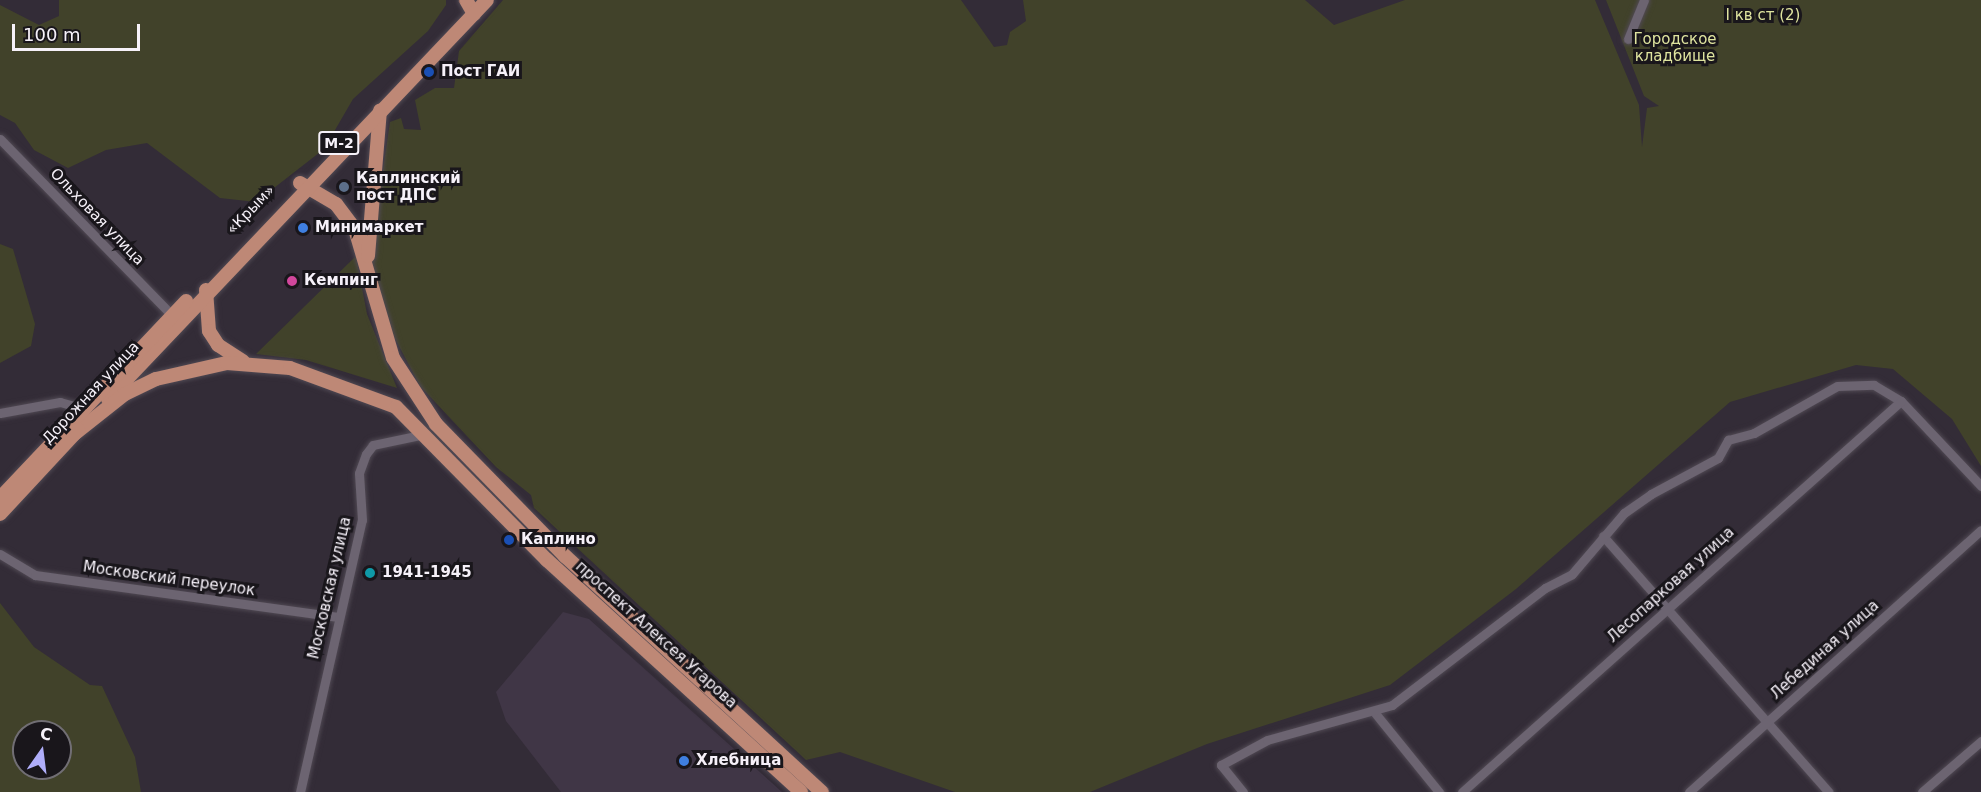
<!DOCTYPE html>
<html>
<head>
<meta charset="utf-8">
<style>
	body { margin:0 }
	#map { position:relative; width:1981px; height:792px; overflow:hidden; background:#332c37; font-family:"DejaVu Sans",sans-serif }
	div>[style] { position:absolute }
	.industrial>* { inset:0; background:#403646 }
	.green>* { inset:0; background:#41422a }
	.roads { filter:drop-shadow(0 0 2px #504953) drop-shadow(0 0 2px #504953) }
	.street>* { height:9px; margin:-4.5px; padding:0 4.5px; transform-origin:4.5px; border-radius:4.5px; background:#6c6471 }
	.primary>* { height:14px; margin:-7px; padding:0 7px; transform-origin:7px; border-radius:7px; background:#be8876 }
	.dots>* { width:16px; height:16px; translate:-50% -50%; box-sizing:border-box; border:3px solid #19161b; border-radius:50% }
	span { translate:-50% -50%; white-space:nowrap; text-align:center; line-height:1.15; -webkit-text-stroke:6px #19161b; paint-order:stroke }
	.shield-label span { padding:2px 4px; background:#19161b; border:2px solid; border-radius:4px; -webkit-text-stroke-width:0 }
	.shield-label { font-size:14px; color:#f6f1f9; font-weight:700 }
	.park-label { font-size:15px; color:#dfe49f }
	.poi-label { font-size:15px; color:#f6f1f9; font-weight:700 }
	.left { translate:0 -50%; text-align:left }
	.street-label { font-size:15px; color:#f6f1f9 }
	.north { position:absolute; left:12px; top:720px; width:60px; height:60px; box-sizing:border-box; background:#19161b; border:2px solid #716e74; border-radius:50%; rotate:14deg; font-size:16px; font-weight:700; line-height:24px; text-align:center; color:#f6f1f9 }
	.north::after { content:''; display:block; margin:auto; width:21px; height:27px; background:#b0aefa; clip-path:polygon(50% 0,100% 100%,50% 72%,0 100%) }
	.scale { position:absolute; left:12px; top:24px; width:128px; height:27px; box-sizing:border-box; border:3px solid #f6f1f9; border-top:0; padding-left:8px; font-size:18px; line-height:21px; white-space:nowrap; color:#f6f1f9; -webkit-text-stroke:4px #19161b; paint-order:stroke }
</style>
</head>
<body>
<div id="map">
	<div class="industrial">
		<div style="clip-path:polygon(563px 612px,589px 619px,782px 792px,561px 792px,506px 721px,496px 692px)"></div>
	</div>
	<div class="green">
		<div style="clip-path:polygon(59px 0,446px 0,446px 5px,428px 31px,353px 99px,324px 149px,256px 202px,220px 198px,147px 143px,106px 150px,68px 168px,34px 150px,15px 123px,0 115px,0 5px,39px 25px,59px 16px)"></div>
		<div style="clip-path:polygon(503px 0,961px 0,994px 47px,1007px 45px,1010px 32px,1026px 21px,1023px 0,1305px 0,1334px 25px,1405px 0,1595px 0,1639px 105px,1642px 147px,1647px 108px,1659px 106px,1644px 96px,1606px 0,1981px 0,1981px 466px,1952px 419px,1893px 369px,1856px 365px,1730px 402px,1516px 589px,1390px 685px,1207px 744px,1090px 792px,955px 792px,840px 752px,806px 760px,534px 508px,531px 495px,496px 467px,420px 386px,380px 310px,370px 257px,390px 122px,401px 118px,404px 129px,421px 130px,415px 100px,435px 88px,454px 88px,459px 51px)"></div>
		<div style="clip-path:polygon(0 244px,13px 249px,35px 324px,31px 346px,0 363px)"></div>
		<div style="clip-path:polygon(356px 256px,367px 314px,397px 388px,306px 360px,256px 354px)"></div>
		<div style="clip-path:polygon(evenodd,0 603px,34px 647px,90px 685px,102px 686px,135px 757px,141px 792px,0 792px,0 603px,24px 732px,60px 732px,60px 768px,24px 768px,24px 732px)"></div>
	</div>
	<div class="roads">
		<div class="street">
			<div style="left:1628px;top:39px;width:42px;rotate:-67.7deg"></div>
			<div style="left:0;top:139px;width:248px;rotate:45.7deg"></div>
			<div style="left:0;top:413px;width:61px;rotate:-10.4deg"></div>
			<div style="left:60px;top:402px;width:25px;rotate:16deg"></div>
			<div style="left:1603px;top:536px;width:341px;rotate:48.6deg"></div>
			<div style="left:0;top:554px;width:41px;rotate:31deg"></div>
			<div style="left:35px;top:575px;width:306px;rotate:7.9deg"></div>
			<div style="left:1375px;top:713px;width:102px;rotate:51deg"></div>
			<div style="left:300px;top:792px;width:279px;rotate:-77.2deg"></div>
			<div style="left:362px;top:520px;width:47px;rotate:-93.7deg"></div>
			<div style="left:359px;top:473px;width:20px;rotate:-70deg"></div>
			<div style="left:366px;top:454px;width:11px;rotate:-52deg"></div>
			<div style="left:373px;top:445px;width:53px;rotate:-11.9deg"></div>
			<div style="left:1243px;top:792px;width:35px;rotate:-129deg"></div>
			<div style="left:1221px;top:765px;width:52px;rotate:-28.5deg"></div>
			<div style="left:1267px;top:740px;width:130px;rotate:-15.6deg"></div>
			<div style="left:1392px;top:705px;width:193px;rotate:-37.4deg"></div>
			<div style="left:1545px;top:588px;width:30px;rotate:-27deg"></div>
			<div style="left:1572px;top:574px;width:80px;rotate:-49.6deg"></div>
			<div style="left:1624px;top:513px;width:33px;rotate:-35deg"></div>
			<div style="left:1651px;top:494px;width:76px;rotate:-28.2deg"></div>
			<div style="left:1718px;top:458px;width:21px;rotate:-61deg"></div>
			<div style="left:1728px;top:440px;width:27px;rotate:-15deg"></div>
			<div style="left:1754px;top:433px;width:95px;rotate:-29.5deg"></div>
			<div style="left:1837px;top:386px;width:37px;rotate:-2deg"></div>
			<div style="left:1874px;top:385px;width:31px;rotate:31deg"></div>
			<div style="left:1901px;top:401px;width:117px;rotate:46.7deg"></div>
			<div style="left:1462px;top:792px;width:588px;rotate:-41.69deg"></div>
			<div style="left:1689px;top:792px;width:392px;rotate:-41.9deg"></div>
			<div style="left:1922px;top:792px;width:78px;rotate:-40.8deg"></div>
		</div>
		<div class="primary">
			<div style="left:466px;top:0;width:16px;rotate:60deg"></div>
			<div style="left:300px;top:183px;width:42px;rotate:30.3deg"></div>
			<div style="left:336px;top:204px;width:31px;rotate:53deg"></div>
			<div style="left:355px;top:229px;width:134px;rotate:73.6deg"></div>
			<div style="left:393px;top:358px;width:79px;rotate:56.9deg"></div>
			<div style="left:436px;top:424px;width:185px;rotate:45.7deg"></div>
			<div style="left:565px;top:556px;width:349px;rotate:42.6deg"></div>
			<div style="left:368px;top:256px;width:146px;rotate:-85.3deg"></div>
			<div style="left:206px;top:290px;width:41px;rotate:85.8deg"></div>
			<div style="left:209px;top:331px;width:17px;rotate:57deg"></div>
			<div style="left:218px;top:345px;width:30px;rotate:33deg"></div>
			<div style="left:108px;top:399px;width:550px;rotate:-46.47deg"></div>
			<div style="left:73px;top:435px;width:66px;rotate:-38.3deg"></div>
			<div style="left:125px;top:394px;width:34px;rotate:-26deg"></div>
			<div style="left:156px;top:379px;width:73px;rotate:-12.7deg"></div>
			<div style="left:227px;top:363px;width:63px;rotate:4.5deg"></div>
			<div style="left:290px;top:368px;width:113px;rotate:20.2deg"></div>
			<div style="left:396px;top:407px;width:215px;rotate:45.4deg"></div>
			<div style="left:547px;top:560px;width:344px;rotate:42.4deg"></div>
			<div style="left:0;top:498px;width:271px;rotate:-46.6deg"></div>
			<div style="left:0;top:514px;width:115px;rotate:-47.1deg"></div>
		</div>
	</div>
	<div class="dots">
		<div style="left:429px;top:72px;background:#1a4fb4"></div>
		<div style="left:344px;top:187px;background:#5c6f8a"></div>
		<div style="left:303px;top:228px;background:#3f7fe0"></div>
		<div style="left:292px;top:281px;background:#d1479c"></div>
		<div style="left:509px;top:540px;background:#1a4fb4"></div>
		<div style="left:370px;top:573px;background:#0f9aa8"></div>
		<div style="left:684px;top:761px;background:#3f7fe0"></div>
	</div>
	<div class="shield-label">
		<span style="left:339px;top:143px">М-2</span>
	</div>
	<div class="park-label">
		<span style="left:1763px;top:16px">I кв ст (2)</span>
		<span style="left:1675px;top:48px">Городское<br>кладбище</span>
	</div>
	<div class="poi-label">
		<span class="left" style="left:441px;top:72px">Пост ГАИ</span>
		<span class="left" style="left:356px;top:187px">Каплинский<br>пост ДПС</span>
		<span class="left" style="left:315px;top:228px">Минимаркет</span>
		<span class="left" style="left:304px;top:281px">Кемпинг</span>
		<span class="left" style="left:521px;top:540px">Каплино</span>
		<span class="left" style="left:382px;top:573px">1941-1945</span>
		<span class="left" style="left:696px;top:761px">Хлебница</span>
	</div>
	<div class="street-label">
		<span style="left:251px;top:210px;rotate:-46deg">«Крым»</span>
		<span style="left:97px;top:217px;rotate:46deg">Ольховая улица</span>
		<span style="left:91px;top:393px;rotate:-47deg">Дорожная улица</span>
		<span style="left:169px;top:579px;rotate:8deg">Московский переулок</span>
		<span style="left:1671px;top:585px;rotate:-42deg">Лесопарковая улица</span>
		<span style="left:330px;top:588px;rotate:-77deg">Московская улица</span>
		<span style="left:656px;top:635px;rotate:42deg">проспект Алексея Угарова</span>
		<span style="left:1825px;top:650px;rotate:-42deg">Лебединая улица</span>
	</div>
	<div class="north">С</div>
	<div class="scale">100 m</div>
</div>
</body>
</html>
